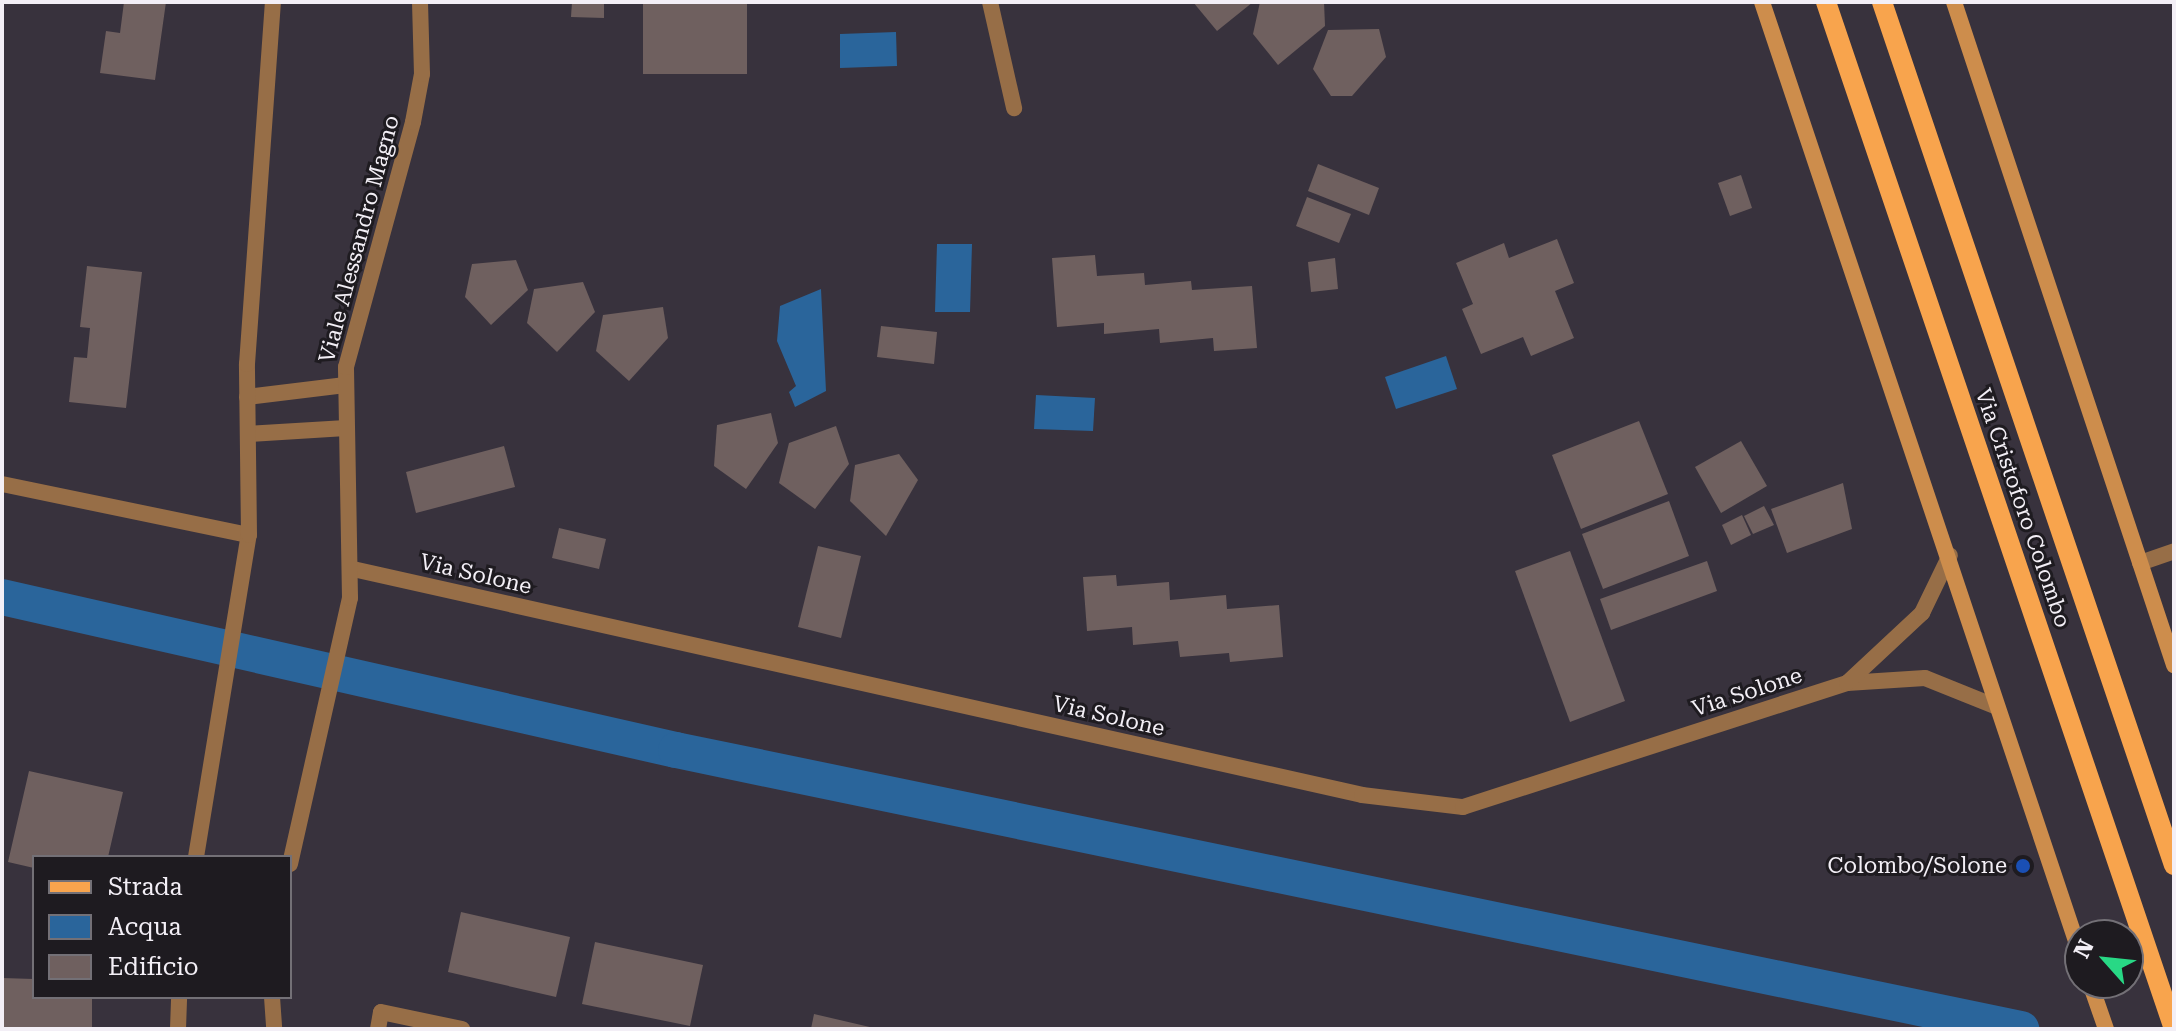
<!DOCTYPE html>
<html>
<head>
<meta charset="utf-8">
<style>
	body { margin:0 }
	#map { position:relative; width:2176px; height:1031px; overflow:hidden; background:#38323d; font-family:"Roboto Serif",serif }
	div>[style] { position:absolute }
	.water>* { inset:0; background:#2a659b }
	.canal>* { height:36px; margin:-18px; padding:0 18px; transform-origin:18px; border-radius:18px; background:#2a659b }
	.building>* { inset:0; background:#6f605f }
	.street>* { height:16px; margin:-8px; padding:0 8px; transform-origin:8px; border-radius:8px; background:#976e47 }
	.secondary>* { height:16px; margin:-8px; padding:0 8px; transform-origin:8px; border-radius:8px; background:#cd8d4c }
	.primary>* { height:20px; margin:-10px; padding:0 10px; transform-origin:10px; border-radius:10px; background:#f8a44d }
	.dots>* { width:22px; height:22px; translate:-50% -50%; box-sizing:border-box; border:4px solid #1e1b20; border-radius:50% }
	span { translate:-50% -50%; white-space:nowrap; text-align:center; line-height:1.15; -webkit-text-stroke:6px #1e1b20; paint-order:stroke }
	.street-label { font-size:22px; color:#f3eff6 }
	.poi-label { font-size:22px; color:#f3eff6 }
	.right { translate:-100% -50%; text-align:right }
	.frame { position:absolute; inset:0; border:4px solid #f3eff6; pointer-events:none }
	.legend { position:absolute; left:32px; top:855px; width:260px; height:144px; box-sizing:border-box; background:#1e1b20; border:2px solid #737076; margin:0; padding:10px 14px; list-style:none; font-size:24px; color:#f3eff6 }
	.legend li { display:flex; align-items:center; gap:16px; height:40px }
	.legend b { width:40px; border:2px solid #737076 }
	.north { position:absolute; left:2064px; top:919px; width:80px; height:80px; box-sizing:border-box; background:#1e1b20; border:2px solid #737076; border-radius:50%; rotate:297deg; font-size:22px; font-weight:700; line-height:32px; text-align:center; color:#f3eff6 }
	.north::after { content:''; display:block; margin:auto; width:28px; height:36px; background:#28d885; clip-path:polygon(50% 0,100% 100%,50% 72%,0 100%) }
</style>
</head>
<body>
<div id="map">
	<div class="water">
		<div style="clip-path:polygon(896px 32px,897px 66px,840px 68px,840px 34px)"></div>
		<div style="clip-path:polygon(937px 244px,972px 244px,970px 312px,935px 312px)"></div>
		<div style="clip-path:polygon(821px 289px,826px 391px,795px 407px,789px 392px,796px 386px,777px 341px,780px 306px)"></div>
		<div style="clip-path:polygon(1446px 356px,1457px 389px,1396px 409px,1385px 377px)"></div>
		<div style="clip-path:polygon(1036px 395px,1095px 398px,1093px 431px,1034px 429px)"></div>
	</div>
	<div class="canal">
		<div style="left:2px;top:597px;width:691px;rotate:12.79deg"></div>
		<div style="left:676px;top:750px;width:1374px;rotate:11.72deg"></div>
	</div>
	<div class="building">
		<div style="clip-path:polygon(124px 2px,166px 2px,155px 80px,100px 73px,106px 31px,120px 33px)"></div>
		<div style="clip-path:polygon(572px 2px,604px 2px,604px 18px,571px 17px)"></div>
		<div style="clip-path:polygon(643px 2px,747px 2px,747px 74px,643px 74px)"></div>
		<div style="clip-path:polygon(1193px 2px,1253px 2px,1217px 31px)"></div>
		<div style="clip-path:polygon(1260px 2px,1324px 2px,1325px 26px,1278px 65px,1253px 34px)"></div>
		<div style="clip-path:polygon(1379px 29px,1386px 57px,1352px 96px,1331px 96px,1313px 69px,1328px 30px)"></div>
		<div style="clip-path:polygon(1318px 164px,1379px 188px,1369px 215px,1308px 191px)"></div>
		<div style="clip-path:polygon(1741px 175px,1752px 208px,1730px 216px,1718px 183px)"></div>
		<div style="clip-path:polygon(1307px 197px,1351px 214px,1339px 243px,1296px 226px)"></div>
		<div style="clip-path:polygon(1557px 239px,1574px 283px,1555px 291px,1574px 338px,1531px 356px,1523px 337px,1481px 354px,1462px 309px,1473px 304px,1456px 263px,1504px 243px,1509px 258px)"></div>
		<div style="clip-path:polygon(1095px 255px,1097px 276px,1144px 273px,1145px 285px,1191px 281px,1192px 290px,1252px 286px,1257px 348px,1214px 351px,1213px 338px,1160px 343px,1159px 329px,1104px 334px,1104px 323px,1057px 327px,1052px 258px)"></div>
		<div style="clip-path:polygon(1335px 258px,1338px 289px,1311px 292px,1308px 262px)"></div>
		<div style="clip-path:polygon(516px 260px,528px 290px,491px 325px,465px 297px,472px 264px)"></div>
		<div style="clip-path:polygon(87px 266px,142px 272px,126px 408px,69px 402px,74px 357px,87px 358px,90px 328px,80px 327px)"></div>
		<div style="clip-path:polygon(583px 282px,595px 312px,557px 352px,527px 323px,534px 289px)"></div>
		<div style="clip-path:polygon(663px 307px,668px 338px,629px 381px,596px 351px,603px 315px)"></div>
		<div style="clip-path:polygon(881px 326px,937px 332px,934px 364px,877px 357px)"></div>
		<div style="clip-path:polygon(771px 413px,778px 443px,746px 489px,714px 466px,717px 425px)"></div>
		<div style="clip-path:polygon(1639px 421px,1668px 494px,1581px 529px,1552px 455px)"></div>
		<div style="clip-path:polygon(836px 426px,849px 464px,815px 509px,779px 483px,789px 443px)"></div>
		<div style="clip-path:polygon(1741px 441px,1767px 486px,1721px 513px,1695px 467px)"></div>
		<div style="clip-path:polygon(504px 446px,515px 487px,416px 513px,406px 472px)"></div>
		<div style="clip-path:polygon(899px 454px,918px 480px,886px 536px,850px 501px,855px 465px)"></div>
		<div style="clip-path:polygon(1843px 483px,1852px 529px,1787px 553px,1771px 509px)"></div>
		<div style="clip-path:polygon(1669px 501px,1689px 556px,1603px 589px,1582px 534px)"></div>
		<div style="clip-path:polygon(1764px 506px,1774px 525px,1753px 534px,1744px 516px)"></div>
		<div style="clip-path:polygon(1742px 515px,1751px 535px,1731px 545px,1722px 525px)"></div>
		<div style="clip-path:polygon(559px 528px,606px 539px,599px 569px,552px 558px)"></div>
		<div style="clip-path:polygon(818px 546px,861px 556px,841px 638px,798px 627px)"></div>
		<div style="clip-path:polygon(1570px 551px,1625px 701px,1570px 722px,1515px 571px)"></div>
		<div style="clip-path:polygon(1707px 561px,1717px 591px,1611px 630px,1600px 599px)"></div>
		<div style="clip-path:polygon(1116px 575px,1117px 586px,1169px 582px,1170px 600px,1226px 595px,1227px 609px,1279px 605px,1283px 657px,1230px 662px,1229px 653px,1180px 657px,1178px 641px,1133px 645px,1132px 627px,1087px 631px,1083px 577px)"></div>
		<div style="clip-path:polygon(29px 771px,123px 792px,108px 857px,34px 857px,34px 868px,8px 862px)"></div>
		<div style="clip-path:polygon(461px 912px,570px 937px,556px 997px,448px 972px)"></div>
		<div style="clip-path:polygon(595px 942px,703px 965px,690px 1026px,582px 1004px)"></div>
		<div style="clip-path:polygon(2px 978px,34px 979px,34px 997px,92px 997px,92px 1029px,2px 1029px)"></div>
		<div style="clip-path:polygon(814px 1014px,874px 1028px,874px 1029px,811px 1029px)"></div>
	</div>
	<div class="street">
		<div style="left:990px;top:2px;width:109px;rotate:77.2deg"></div>
		<div style="left:247px;top:397px;width:99px;rotate:-7deg"></div>
		<div style="left:248px;top:434px;width:98px;rotate:-3.5deg"></div>
		<div style="left:2px;top:484px;width:252px;rotate:11.7deg"></div>
		<div style="left:2140px;top:563px;width:36px;rotate:-19deg"></div>
		<div style="left:353px;top:569px;width:1034px;rotate:12.62deg"></div>
		<div style="left:1362px;top:795px;width:102px;rotate:6.8deg"></div>
		<div style="left:1463px;top:807px;width:404px;rotate:-17.9deg"></div>
		<div style="left:1847px;top:683px;width:78px;rotate:-3.7deg"></div>
		<div style="left:1925px;top:678px;width:78px;rotate:21.9deg"></div>
		<div style="left:1847px;top:683px;width:103px;rotate:-43deg"></div>
		<div style="left:1922px;top:613px;width:64px;rotate:-64.2deg"></div>
		<div style="left:196px;top:857px;width:326px;rotate:-80.7deg"></div>
		<div style="left:249px;top:535px;width:171px;rotate:-90.7deg"></div>
		<div style="left:247px;top:364px;width:363px;rotate:-85.9deg"></div>
		<div style="left:290px;top:864px;width:273px;rotate:-77.3deg"></div>
		<div style="left:350px;top:598px;width:231px;rotate:-91deg"></div>
		<div style="left:346px;top:367px;width:254px;rotate:-74.7deg"></div>
		<div style="left:413px;top:122px;width:49px;rotate:-79.4deg"></div>
		<div style="left:422px;top:74px;width:72px;rotate:-91.6deg"></div>
		<div style="left:272px;top:997px;width:32px;rotate:86deg"></div>
		<div style="left:178px;top:1029px;width:32px;rotate:-88deg"></div>
		<div style="left:378px;top:1029px;width:17px;rotate:-80deg"></div>
		<div style="left:381px;top:1012px;width:83px;rotate:11.9deg"></div>
	</div>
	<div class="secondary">
		<div style="left:1762px;top:2px;width:1003px;rotate:71.51deg"></div>
		<div style="left:1954px;top:2px;width:699px;rotate:71.64deg"></div>
		<div style="left:2090px;top:983px;width:49px;rotate:70.8deg"></div>
	</div>
	<div class="primary">
		<div style="left:1826px;top:2px;width:1084px;rotate:71.28deg"></div>
		<div style="left:1882px;top:2px;width:911px;rotate:71.31deg"></div>
	</div>
	<div class="dots">
		<div style="left:2023px;top:866px;background:#1a4fb4"></div>
	</div>
	<div class="street-label">
		<span style="left:359px;top:239px;rotate:-75deg">Viale Alessandro Magno</span>
		<span style="left:2023px;top:508px;rotate:71deg">Via Cristoforo Colombo</span>
		<span style="left:476px;top:574px;rotate:13deg">Via Solone</span>
		<span style="left:1747px;top:692px;rotate:-18deg">Via Solone</span>
		<span style="left:1109px;top:716px;rotate:13deg">Via Solone</span>
	</div>
	<div class="poi-label">
		<span class="right" style="left:2007px;top:866px">Colombo/Solone</span>
	</div>
	<div class="frame"></div>
	<ul class="legend">
	<li><b style="height:10px;background:#f8a44d"></b>Strada</li>
	<li><b style="height:22px;background:#2a659b"></b>Acqua</li>
	<li><b style="height:22px;background:#6f605f"></b>Edificio</li>
	</ul>
	<div class="north">N</div>
</div>
</body>
</html>
